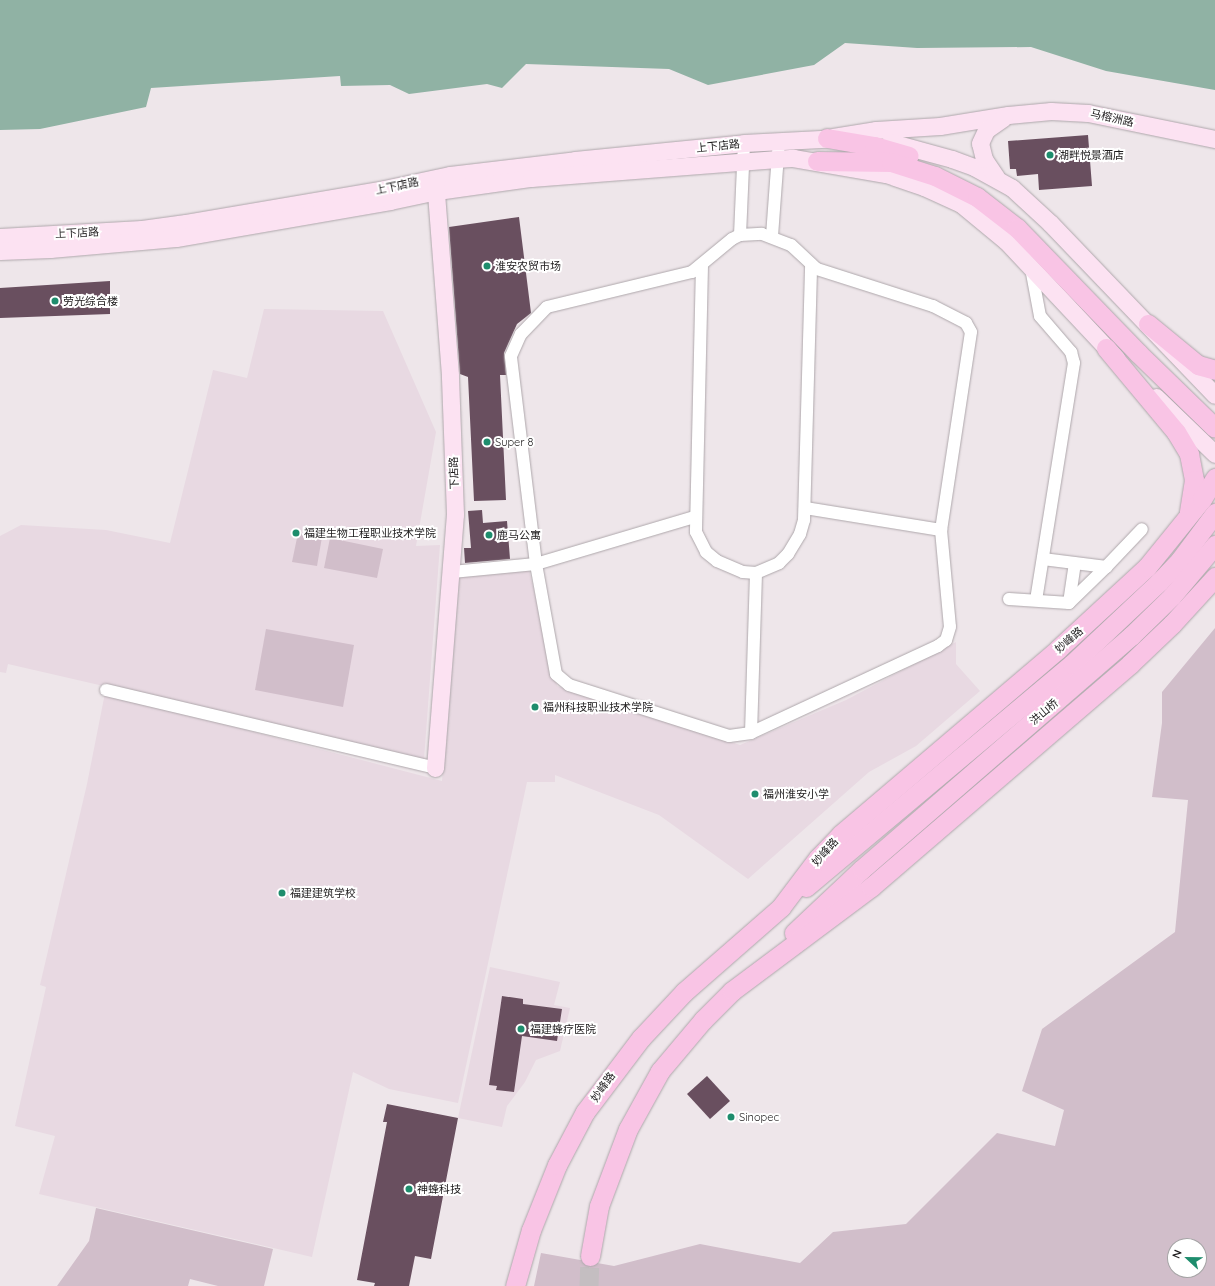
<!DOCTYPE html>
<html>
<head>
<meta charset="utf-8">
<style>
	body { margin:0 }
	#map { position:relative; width:1215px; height:1286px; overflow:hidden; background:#eee6ea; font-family:Quicksand,"Noto Sans SC",sans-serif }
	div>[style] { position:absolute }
	.built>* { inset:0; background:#e8d9e2 }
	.green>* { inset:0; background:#d1beca }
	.water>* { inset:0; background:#90b2a4 }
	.building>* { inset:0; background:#694f5f }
	.primary-tunnel>* { height:19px; margin-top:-9.5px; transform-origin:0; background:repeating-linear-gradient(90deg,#c4bec1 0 19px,transparent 0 29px) }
	.roads { filter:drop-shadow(0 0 1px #aea7ab) drop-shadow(0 0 1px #aea7ab) }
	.street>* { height:12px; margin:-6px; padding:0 6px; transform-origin:6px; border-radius:6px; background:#fff }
	.secondary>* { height:17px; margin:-8.5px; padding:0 8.5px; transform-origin:8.5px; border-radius:8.5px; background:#fce2f2 }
	.primary>* { height:19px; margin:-9.5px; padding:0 9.5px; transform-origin:9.5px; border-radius:9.5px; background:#f9c4e5 }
	.dots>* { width:11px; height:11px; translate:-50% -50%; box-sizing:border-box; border:2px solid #fff; border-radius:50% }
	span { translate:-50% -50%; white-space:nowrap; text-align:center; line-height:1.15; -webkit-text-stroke:4px #fff; paint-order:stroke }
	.street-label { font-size:11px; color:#1e1c1d }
	.poi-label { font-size:11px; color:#1e1c1d }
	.left { translate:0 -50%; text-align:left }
	.north { position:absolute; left:1167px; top:1238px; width:40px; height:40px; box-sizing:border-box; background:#fff; border:1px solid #a5a4a5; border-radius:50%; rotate:292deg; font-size:11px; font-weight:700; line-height:16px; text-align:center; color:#1e1c1d }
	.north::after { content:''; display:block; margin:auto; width:14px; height:18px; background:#1e8d6d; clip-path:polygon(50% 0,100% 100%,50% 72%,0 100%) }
</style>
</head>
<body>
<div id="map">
	<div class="built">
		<div style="clip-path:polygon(264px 309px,383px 311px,436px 432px,416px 546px,440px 545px,424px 760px,8px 664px,6px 673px,0 672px,0 536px,21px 525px,106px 530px,170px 543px,213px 370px,247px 378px)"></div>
		<div style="clip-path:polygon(529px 570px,557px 686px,740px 745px,846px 700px,956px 642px,956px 664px,980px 691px,916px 746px,869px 772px,748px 879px,659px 815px,555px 775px,555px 782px,527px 782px,458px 1103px,389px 1089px,353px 1072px,312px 1257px,39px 1194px,55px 1136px,15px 1126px,46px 987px,40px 985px,87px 784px,105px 693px,442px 781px,459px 577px)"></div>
		<div style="clip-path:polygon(490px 967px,560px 982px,554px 1005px,570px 1008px,560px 1051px,536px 1060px,525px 1082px,507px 1106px,502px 1127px,458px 1118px)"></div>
	</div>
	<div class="green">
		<div style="clip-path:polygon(298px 533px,322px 537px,317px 566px,292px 562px)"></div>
		<div style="clip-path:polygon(330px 538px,383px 549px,377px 578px,324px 568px)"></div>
		<div style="clip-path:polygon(evenodd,1215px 628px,1215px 1286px,534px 1286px,541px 1253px,614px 1266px,700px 1244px,800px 1263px,833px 1232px,906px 1224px,997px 1133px,1055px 1146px,1064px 1110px,1022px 1091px,1042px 1029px,1175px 932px,1188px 800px,1152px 797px,1162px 723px,1162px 692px,1215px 628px,1175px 1246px,1199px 1246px,1199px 1270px,1175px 1270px,1175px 1246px)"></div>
		<div style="clip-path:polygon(266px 629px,354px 645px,343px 707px,255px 690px)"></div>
		<div style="clip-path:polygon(96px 1208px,273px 1249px,264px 1286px,218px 1286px,190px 1279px,188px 1286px,57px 1286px,89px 1241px)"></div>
	</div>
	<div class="water">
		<div style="clip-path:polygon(0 0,1215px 0,1215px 90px,1106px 71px,1031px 47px,917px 48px,845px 43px,814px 65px,708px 85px,669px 69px,526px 64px,502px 88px,487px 84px,409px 94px,390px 85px,341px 86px,340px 76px,151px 88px,146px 107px,40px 129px,0 130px)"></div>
	</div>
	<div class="building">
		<div style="clip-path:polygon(1088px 135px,1092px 186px,1039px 190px,1038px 174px,1017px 176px,1016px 169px,1010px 169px,1008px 141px)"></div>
		<div style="clip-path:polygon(519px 217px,531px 313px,517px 324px,504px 353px,506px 375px,500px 375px,506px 500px,474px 501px,468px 377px,460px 374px,449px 227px)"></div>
		<div style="clip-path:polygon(110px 281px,110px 314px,0 318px,0 288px)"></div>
		<div style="clip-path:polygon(482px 510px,483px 523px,507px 521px,510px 559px,465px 563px,464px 548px,471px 548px,468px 511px)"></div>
		<div style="clip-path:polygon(502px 996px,523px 999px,523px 1004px,562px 1009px,557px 1041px,522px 1036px,514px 1092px,496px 1090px,497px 1086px,489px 1085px)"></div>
		<div style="clip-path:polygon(707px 1076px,730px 1101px,710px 1119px,687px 1094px)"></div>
		<div style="clip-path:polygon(387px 1104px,458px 1118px,431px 1259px,415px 1256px,409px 1286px,374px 1286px,375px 1283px,357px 1280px,387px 1122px,383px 1122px)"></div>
	</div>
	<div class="primary-tunnel">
		<div style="left:589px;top:1286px;width:30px;rotate:-88deg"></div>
	</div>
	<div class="roads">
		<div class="street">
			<div style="left:762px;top:234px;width:31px;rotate:21deg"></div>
			<div style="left:791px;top:245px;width:35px;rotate:43deg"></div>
			<div style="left:817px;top:269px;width:122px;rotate:17.7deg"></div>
			<div style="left:933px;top:306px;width:37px;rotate:27deg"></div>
			<div style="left:966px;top:323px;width:10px;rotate:61deg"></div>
			<div style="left:971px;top:332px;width:200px;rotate:98.6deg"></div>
			<div style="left:941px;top:530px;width:97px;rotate:84.7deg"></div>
			<div style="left:950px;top:627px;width:14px;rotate:107deg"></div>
			<div style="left:946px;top:640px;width:10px;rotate:143deg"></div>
			<div style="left:938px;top:646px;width:206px;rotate:155.1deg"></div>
			<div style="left:751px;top:733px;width:22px;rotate:172deg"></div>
			<div style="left:729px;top:736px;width:168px;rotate:-162.3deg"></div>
			<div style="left:569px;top:685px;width:17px;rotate:-140deg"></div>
			<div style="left:556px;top:674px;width:112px;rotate:-100.3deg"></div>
			<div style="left:536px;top:564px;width:209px;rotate:-96.9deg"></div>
			<div style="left:511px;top:356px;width:24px;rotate:-66deg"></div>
			<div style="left:521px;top:334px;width:37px;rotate:-46deg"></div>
			<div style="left:547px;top:307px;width:149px;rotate:-13.6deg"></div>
			<div style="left:692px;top:272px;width:52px;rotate:-39.5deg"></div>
			<div style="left:732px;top:239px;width:9px;rotate:-27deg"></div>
			<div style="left:740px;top:235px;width:22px;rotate:-3deg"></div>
			<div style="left:740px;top:235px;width:92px;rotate:-87.5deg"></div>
			<div style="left:772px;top:236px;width:95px;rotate:-85.8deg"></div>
			<div style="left:702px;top:265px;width:267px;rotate:91.3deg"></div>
			<div style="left:696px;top:532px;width:22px;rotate:63deg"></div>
			<div style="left:706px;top:552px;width:14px;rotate:39deg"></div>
			<div style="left:717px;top:561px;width:28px;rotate:23deg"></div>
			<div style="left:743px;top:572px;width:13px;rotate:4deg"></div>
			<div style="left:756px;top:573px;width:25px;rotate:-23deg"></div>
			<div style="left:779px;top:563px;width:13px;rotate:-45deg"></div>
			<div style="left:788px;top:554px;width:23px;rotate:-59deg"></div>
			<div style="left:800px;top:534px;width:15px;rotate:-74deg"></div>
			<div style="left:804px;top:520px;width:256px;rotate:-88.4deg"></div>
			<div style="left:1031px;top:268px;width:49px;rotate:79.4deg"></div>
			<div style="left:1040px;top:316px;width:48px;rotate:49.3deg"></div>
			<div style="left:1071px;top:352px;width:11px;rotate:75deg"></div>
			<div style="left:1074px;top:363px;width:240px;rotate:99.1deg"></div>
			<div style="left:805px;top:508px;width:138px;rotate:9.2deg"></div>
			<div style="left:1043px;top:559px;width:64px;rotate:7.2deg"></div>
			<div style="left:1106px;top:567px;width:52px;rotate:-46.5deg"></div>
			<div style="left:452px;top:572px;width:84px;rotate:-5.4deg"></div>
			<div style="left:536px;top:564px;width:166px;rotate:-16.5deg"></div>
			<div style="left:1009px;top:599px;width:60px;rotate:3.8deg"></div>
			<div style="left:1069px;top:603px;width:40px;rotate:-81.5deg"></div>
			<div style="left:1069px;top:603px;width:52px;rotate:-44.2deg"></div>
			<div style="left:106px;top:690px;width:338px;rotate:13.3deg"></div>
			<div style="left:751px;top:733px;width:160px;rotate:-88.2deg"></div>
		</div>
		<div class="secondary">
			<div style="left:833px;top:137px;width:44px;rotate:-9.2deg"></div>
			<div style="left:876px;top:130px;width:64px;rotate:-3.6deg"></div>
			<div style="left:940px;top:126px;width:69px;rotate:-9.2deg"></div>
			<div style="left:1008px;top:115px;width:43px;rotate:-5.3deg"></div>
			<div style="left:1051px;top:111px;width:37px;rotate:3deg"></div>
			<div style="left:1088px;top:113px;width:130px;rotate:11.6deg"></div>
			<div style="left:890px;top:142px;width:64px;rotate:15.3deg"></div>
			<div style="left:952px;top:159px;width:23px;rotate:20deg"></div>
			<div style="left:974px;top:167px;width:43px;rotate:28.9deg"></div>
			<div style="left:1012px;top:188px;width:52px;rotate:42.6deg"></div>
			<div style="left:1050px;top:223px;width:238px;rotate:46.2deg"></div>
			<div style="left:996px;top:177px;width:22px;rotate:-124deg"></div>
			<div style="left:984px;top:159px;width:16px;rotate:-104deg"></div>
			<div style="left:980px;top:143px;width:14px;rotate:-65deg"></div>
			<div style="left:986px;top:130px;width:21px;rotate:-35deg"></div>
			<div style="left:0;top:237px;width:142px;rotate:-3.2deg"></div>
			<div style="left:142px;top:229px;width:44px;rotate:-7.8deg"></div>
			<div style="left:186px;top:223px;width:201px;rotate:-9.7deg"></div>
			<div style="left:384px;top:189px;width:67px;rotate:-12deg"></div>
			<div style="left:450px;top:175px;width:126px;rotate:-6.8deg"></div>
			<div style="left:575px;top:160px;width:170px;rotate:-5.7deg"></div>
			<div style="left:744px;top:143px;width:96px;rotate:-3deg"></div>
			<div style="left:0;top:251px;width:50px;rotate:-2.3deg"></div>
			<div style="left:50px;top:249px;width:126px;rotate:-5deg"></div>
			<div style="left:176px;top:238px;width:217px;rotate:-9.8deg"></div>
			<div style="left:390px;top:201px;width:48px;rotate:-12deg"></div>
			<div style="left:437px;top:191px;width:95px;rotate:-7.9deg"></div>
			<div style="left:531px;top:178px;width:263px;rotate:-4.4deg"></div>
			<div style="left:793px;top:158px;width:94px;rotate:9.8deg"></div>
			<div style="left:886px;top:174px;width:40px;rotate:18.9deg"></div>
			<div style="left:924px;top:187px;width:41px;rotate:24.7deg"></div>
			<div style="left:961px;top:204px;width:58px;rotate:39.4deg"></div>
			<div style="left:1006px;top:241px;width:161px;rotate:46.8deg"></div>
			<div style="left:1156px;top:397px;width:82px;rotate:44deg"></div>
			<div style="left:435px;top:768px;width:255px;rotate:-85.5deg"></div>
			<div style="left:455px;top:514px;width:139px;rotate:-92.1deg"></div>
			<div style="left:450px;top:375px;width:196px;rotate:-94.4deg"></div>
		</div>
		<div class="primary">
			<div style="left:827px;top:138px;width:48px;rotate:9.7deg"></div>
			<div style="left:874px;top:146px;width:36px;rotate:16deg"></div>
			<div style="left:817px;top:161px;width:74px;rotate:0.8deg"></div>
			<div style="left:891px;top:162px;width:46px;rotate:17.7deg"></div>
			<div style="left:935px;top:176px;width:47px;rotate:26.6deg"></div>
			<div style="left:977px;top:197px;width:51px;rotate:37.8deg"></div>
			<div style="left:1017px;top:228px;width:174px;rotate:45.9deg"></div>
			<div style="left:1138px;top:353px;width:107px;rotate:44.2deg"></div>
			<div style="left:1148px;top:324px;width:65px;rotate:39.4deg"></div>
			<div style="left:1198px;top:365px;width:18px;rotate:16deg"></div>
			<div style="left:1106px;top:348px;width:109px;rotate:50.2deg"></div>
			<div style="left:1176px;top:432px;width:26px;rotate:59deg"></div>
			<div style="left:1189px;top:454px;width:26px;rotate:79deg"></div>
			<div style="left:1194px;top:480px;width:33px;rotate:99deg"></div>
			<div style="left:806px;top:887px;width:347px;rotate:-40deg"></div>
			<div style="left:1072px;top:664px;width:120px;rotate:-43.3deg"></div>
			<div style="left:1159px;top:582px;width:30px;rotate:-46deg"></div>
			<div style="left:1180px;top:560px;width:59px;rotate:-53.3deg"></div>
			<div style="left:794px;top:933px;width:93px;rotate:-43.3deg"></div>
			<div style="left:862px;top:869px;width:356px;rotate:-40.9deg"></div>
			<div style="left:1131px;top:636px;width:57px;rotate:-44.3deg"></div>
			<div style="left:1172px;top:596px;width:67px;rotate:-49.9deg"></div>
			<div style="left:590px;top:1256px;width:51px;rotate:-79.8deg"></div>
			<div style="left:599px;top:1206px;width:82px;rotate:-69.4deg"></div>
			<div style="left:628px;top:1129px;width:66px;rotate:-61.1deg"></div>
			<div style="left:660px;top:1071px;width:67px;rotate:-49.9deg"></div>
			<div style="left:703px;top:1020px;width:41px;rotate:-45deg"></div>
			<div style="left:732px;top:991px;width:174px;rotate:-36.8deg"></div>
			<div style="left:871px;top:887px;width:342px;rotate:-40.7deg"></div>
			<div style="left:1130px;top:664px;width:58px;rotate:-43.6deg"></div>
			<div style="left:1172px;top:624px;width:64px;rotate:-47.5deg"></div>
			<div style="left:515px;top:1286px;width:58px;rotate:-74.1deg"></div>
			<div style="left:531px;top:1230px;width:70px;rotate:-68.2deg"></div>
			<div style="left:557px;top:1165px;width:60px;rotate:-62.2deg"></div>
			<div style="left:585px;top:1112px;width:93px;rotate:-52.9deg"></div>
			<div style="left:641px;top:1038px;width:63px;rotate:-46.9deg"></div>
			<div style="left:684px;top:992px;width:129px;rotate:-41.2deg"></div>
			<div style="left:781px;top:907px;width:61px;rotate:-52.9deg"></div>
			<div style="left:818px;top:858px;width:33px;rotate:-46deg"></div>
			<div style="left:841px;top:834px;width:285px;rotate:-40.4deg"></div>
			<div style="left:1058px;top:649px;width:121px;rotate:-42.7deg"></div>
			<div style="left:1147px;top:567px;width:87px;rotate:-51deg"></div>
			<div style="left:1202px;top:499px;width:25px;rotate:-58deg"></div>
		</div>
	</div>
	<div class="dots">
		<div style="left:1050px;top:155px;background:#1e8d6d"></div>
		<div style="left:487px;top:266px;background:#1e8d6d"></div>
		<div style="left:55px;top:301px;background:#1e8d6d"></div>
		<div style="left:487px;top:442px;background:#1e8d6d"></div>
		<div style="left:296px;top:533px;background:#1e8d6d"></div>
		<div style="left:489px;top:535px;background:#1e8d6d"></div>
		<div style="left:535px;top:707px;background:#1e8d6d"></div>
		<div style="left:755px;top:794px;background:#1e8d6d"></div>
		<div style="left:282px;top:893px;background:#1e8d6d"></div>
		<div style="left:521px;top:1029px;background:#1e8d6d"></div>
		<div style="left:731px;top:1117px;background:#1e8d6d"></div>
		<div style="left:409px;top:1189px;background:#1e8d6d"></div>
	</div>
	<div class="street-label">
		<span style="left:1112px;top:118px;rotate:13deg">马榕洲路</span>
		<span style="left:718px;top:146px;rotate:-6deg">上下店路</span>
		<span style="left:397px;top:186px;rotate:-12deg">上下店路</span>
		<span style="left:77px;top:233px;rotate:-3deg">上下店路</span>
		<span style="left:454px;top:473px;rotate:-92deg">下店路</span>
		<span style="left:1069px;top:640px;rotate:-41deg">妙峰路</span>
		<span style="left:1044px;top:712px;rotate:-40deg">洪山桥</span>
		<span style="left:825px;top:852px;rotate:-49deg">妙峰路</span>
		<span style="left:603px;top:1087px;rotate:-55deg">妙峰路</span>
	</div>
	<div class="poi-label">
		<span class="left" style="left:1058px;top:155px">湖畔悦景酒店</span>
		<span class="left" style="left:495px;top:266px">淮安农贸市场</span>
		<span class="left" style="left:63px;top:301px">劳光综合楼</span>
		<span class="left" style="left:495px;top:442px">Super 8</span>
		<span class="left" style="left:304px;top:533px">福建生物工程职业技术学院</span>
		<span class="left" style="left:497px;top:535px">鹿马公寓</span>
		<span class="left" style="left:543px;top:707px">福州科技职业技术学院</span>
		<span class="left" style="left:763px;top:794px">福州淮安小学</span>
		<span class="left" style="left:290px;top:893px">福建建筑学校</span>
		<span class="left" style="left:530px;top:1029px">福建蜂疗医院</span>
		<span class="left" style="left:739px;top:1117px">Sinopec</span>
		<span class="left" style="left:417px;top:1189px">神蜂科技</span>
	</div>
	<div class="north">N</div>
</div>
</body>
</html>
